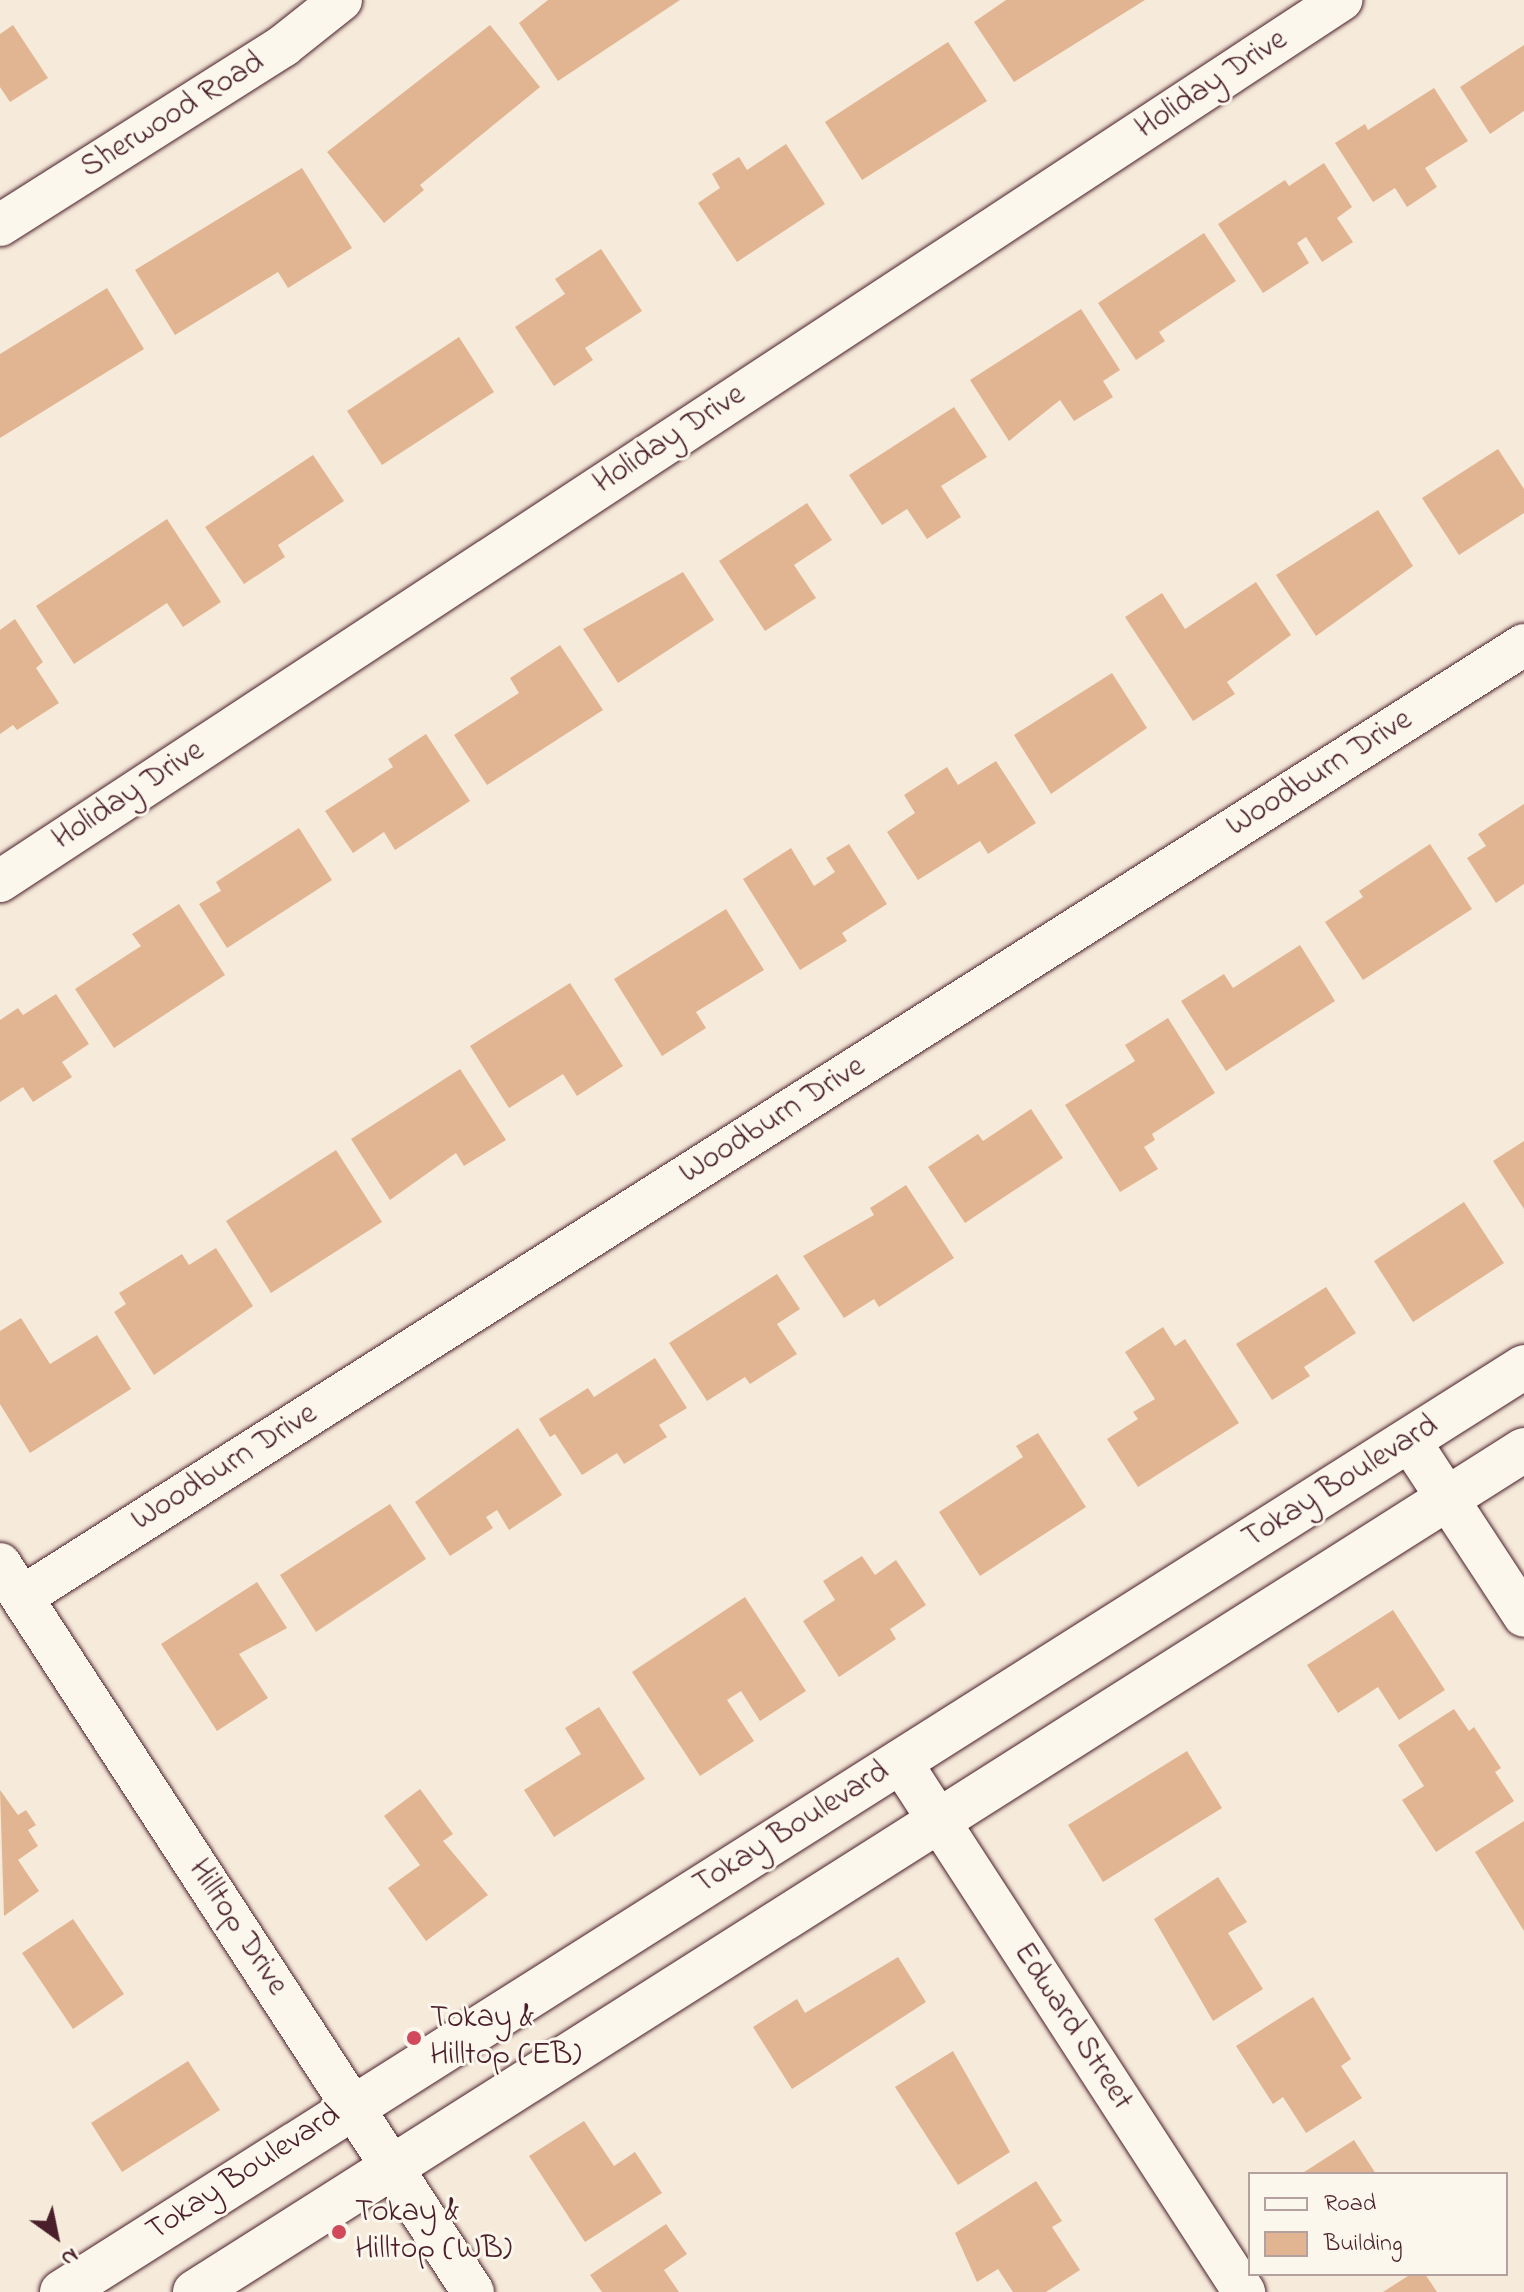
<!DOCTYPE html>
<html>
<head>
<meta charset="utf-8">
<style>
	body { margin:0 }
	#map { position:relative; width:1524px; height:2292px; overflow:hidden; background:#f6eada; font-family:"Indie Flower",sans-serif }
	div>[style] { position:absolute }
	.building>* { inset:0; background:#e2b592 }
	.roads { filter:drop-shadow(0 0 2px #4a1f2b) drop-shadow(0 0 2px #4a1f2b) }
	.street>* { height:42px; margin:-21px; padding:0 21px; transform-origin:21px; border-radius:21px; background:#fbf7ec }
	.secondary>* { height:44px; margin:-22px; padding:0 22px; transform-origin:22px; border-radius:22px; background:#fbf7ec }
	.dots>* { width:22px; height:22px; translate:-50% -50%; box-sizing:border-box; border:4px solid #fbf7ec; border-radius:50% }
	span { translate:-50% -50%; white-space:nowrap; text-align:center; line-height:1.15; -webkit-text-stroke:6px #fbf7ec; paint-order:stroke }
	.street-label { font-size:32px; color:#4a1f2b }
	.poi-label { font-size:32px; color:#4a1f2b }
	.left { translate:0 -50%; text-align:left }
	.legend { position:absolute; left:1248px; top:2172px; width:260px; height:104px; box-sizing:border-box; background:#fbf7ec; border:2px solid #b4a19f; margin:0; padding:10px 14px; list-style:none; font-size:24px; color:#4a1f2b }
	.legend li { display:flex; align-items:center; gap:16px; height:40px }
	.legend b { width:40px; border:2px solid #b4a19f }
	.north { position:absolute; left:16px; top:2196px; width:80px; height:80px; -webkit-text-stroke:6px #fbf7ec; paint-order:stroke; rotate:147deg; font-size:22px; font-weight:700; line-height:32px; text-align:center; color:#4a1f2b }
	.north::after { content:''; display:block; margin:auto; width:28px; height:36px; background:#4a1f2b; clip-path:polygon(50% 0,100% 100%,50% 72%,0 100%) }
</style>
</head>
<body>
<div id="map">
	<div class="building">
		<div style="clip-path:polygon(548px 0,680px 0,558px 81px,519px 23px)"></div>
		<div style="clip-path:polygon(1006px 0,1145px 0,1014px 82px,974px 22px)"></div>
		<div style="clip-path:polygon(13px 25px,48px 78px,10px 102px,0 87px,0 34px)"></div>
		<div style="clip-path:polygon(490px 25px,540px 87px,420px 185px,424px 190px,384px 223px,327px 152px)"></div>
		<div style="clip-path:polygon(948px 42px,987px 101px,862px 180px,825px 122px)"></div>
		<div style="clip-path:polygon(1524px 45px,1524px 111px,1490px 134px,1460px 87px)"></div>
		<div style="clip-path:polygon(1434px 88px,1468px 141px,1425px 168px,1437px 187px,1407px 207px,1395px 188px,1373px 202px,1335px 143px,1365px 124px,1368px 130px)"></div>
		<div style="clip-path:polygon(786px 144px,825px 204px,737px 262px,698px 203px,720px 188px,712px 174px,739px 157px,747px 170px)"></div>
		<div style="clip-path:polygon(1324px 163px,1352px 207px,1337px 218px,1353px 242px,1322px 262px,1306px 237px,1297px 243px,1309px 263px,1263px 293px,1218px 224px,1285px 180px,1289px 186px)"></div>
		<div style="clip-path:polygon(302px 168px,352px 248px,288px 288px,278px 272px,175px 335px,135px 270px)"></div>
		<div style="clip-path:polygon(1204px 233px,1236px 281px,1159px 332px,1165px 341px,1136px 360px,1098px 303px)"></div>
		<div style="clip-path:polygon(601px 249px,642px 311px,585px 348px,593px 360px,554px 386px,515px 327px,565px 294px,555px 279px)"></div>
		<div style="clip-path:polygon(107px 288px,144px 349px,0 438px,0 354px)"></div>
		<div style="clip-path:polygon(1081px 309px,1120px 370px,1103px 381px,1113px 397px,1074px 421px,1060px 400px,1009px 441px,970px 380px)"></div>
		<div style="clip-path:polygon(459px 337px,494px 392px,382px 465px,347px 411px)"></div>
		<div style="clip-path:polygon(954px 407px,987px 457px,941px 486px,961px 517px,927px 539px,907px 509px,882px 525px,849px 475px)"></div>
		<div style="clip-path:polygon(1498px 449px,1524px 489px,1524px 513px,1459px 555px,1422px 498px)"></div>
		<div style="clip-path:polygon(313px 455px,344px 501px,278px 545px,285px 557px,244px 584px,205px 527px)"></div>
		<div style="clip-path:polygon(807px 503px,832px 540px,794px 565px,816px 598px,765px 631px,719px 561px)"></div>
		<div style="clip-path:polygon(1378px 510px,1413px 566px,1316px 636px,1276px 575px)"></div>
		<div style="clip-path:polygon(167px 519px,221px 602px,183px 627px,167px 603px,74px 664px,36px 606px)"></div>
		<div style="clip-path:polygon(683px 572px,714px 620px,618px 683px,583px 629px)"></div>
		<div style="clip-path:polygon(1256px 582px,1291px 635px,1227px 682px,1235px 694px,1193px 721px,1125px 617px,1162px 593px,1185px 629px)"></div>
		<div style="clip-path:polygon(15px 619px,43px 662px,36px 668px,59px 703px,17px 730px,13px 725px,0 734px,0 630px)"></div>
		<div style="clip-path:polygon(560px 645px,603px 710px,487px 785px,454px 735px,519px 693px,510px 678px)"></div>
		<div style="clip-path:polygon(1112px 673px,1147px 728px,1051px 794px,1014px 735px)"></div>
		<div style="clip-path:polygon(426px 734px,470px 801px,395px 850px,384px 832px,353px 853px,325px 811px,393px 767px,388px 759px)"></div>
		<div style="clip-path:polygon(996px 761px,1036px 823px,988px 854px,980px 841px,918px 880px,887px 832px,915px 813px,904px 795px,947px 767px,958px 785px)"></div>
		<div style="clip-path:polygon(1524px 804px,1524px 884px,1496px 903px,1467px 858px,1486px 846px,1478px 834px)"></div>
		<div style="clip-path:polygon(299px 828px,332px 880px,227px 948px,199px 904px,221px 891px,216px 882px)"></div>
		<div style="clip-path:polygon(849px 844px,887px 904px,842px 933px,847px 941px,800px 970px,743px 879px,791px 848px,814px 886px,835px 872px,826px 858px)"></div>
		<div style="clip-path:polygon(1430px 844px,1472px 909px,1363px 980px,1325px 922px,1363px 897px,1359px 891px)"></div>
		<div style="clip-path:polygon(179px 904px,225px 975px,114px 1048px,75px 989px,141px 946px,132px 934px)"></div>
		<div style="clip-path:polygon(726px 909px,764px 970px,696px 1012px,706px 1028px,662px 1056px,614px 979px)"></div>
		<div style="clip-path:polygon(1300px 945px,1335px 1001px,1226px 1071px,1181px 1001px,1224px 974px,1233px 988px)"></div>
		<div style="clip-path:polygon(570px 983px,623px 1066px,577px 1096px,563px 1074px,509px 1108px,470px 1046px)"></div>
		<div style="clip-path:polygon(56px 994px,89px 1044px,62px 1062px,72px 1077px,33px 1102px,23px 1087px,0 1102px,0 1020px,18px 1008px,23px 1015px)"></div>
		<div style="clip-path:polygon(1168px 1018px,1215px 1093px,1152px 1134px,1155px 1140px,1144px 1147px,1158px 1169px,1120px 1192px,1065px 1105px,1135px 1061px,1125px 1045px)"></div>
		<div style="clip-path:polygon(460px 1069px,506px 1140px,464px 1166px,456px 1153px,390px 1200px,351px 1139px)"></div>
		<div style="clip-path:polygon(1031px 1109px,1063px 1158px,965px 1223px,928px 1167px,978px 1134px,983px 1141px)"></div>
		<div style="clip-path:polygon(1524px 1141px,1524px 1209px,1493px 1161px)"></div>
		<div style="clip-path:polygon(336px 1150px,382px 1222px,271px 1293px,226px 1221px)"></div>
		<div style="clip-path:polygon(906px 1185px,954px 1258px,879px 1307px,874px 1299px,844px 1318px,803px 1256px,874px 1215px,870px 1208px)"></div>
		<div style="clip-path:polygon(1464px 1202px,1504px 1263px,1413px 1322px,1374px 1261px)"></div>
		<div style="clip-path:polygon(216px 1248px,253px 1306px,154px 1375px,114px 1312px,126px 1304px,119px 1293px,182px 1254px,189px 1265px)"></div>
		<div style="clip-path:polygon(777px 1274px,800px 1309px,777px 1324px,797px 1354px,750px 1384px,745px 1377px,707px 1401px,669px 1343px)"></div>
		<div style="clip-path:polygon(1326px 1287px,1356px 1333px,1304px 1367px,1310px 1376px,1272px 1400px,1236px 1344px)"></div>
		<div style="clip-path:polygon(21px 1318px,50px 1364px,97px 1335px,131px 1389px,30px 1453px,0 1404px,0 1331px)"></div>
		<div style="clip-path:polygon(1163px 1327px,1175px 1346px,1185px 1339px,1239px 1423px,1138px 1487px,1107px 1439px,1138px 1419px,1133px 1412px,1155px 1399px,1125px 1352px)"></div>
		<div style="clip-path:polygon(655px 1358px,687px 1408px,659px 1425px,667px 1437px,624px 1464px,617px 1453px,582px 1475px,555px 1434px,550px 1437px,539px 1419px,588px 1388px,594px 1397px)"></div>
		<div style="clip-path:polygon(518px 1428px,562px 1495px,509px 1530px,497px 1510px,486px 1517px,493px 1528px,450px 1556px,415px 1502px)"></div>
		<div style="clip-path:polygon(1038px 1433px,1086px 1507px,980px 1576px,939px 1512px,1023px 1457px,1016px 1446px)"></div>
		<div style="clip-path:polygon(390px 1504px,426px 1559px,316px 1632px,280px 1575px)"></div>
		<div style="clip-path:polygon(862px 1556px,875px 1575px,896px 1560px,926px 1605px,890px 1629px,896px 1639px,839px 1677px,803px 1621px,835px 1600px,823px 1581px)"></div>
		<div style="clip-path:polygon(257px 1582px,287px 1628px,239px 1654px,268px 1698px,217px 1731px,161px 1644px)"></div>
		<div style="clip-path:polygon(745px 1597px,806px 1691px,760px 1721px,741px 1691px,727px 1700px,754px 1741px,700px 1776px,632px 1672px)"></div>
		<div style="clip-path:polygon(1393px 1610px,1445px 1690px,1399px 1720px,1378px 1687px,1338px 1713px,1307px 1665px)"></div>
		<div style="clip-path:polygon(599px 1707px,645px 1779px,554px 1837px,524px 1790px,581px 1754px,565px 1728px)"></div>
		<div style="clip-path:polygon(1454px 1709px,1469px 1731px,1474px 1727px,1501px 1768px,1495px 1772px,1514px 1801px,1436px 1852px,1402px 1800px,1424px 1786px,1398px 1745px)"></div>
		<div style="clip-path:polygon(1187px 1751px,1222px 1808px,1103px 1882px,1068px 1825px)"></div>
		<div style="clip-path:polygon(420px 1789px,453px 1834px,443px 1841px,488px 1895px,426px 1941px,388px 1888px,420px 1865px,384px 1816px)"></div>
		<div style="clip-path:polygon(0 1790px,18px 1815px,26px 1810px,36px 1825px,28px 1830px,38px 1846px,18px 1860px,39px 1891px,4px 1916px)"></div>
		<div style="clip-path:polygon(1524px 1821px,1524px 1931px,1475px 1852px)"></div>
		<div style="clip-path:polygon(1218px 1877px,1247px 1922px,1228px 1933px,1263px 1989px,1213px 2021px,1154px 1919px)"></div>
		<div style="clip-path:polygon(73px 1919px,124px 1994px,73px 2029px,22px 1953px)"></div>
		<div style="clip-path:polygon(898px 1957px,926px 2002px,792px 2089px,753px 2027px,797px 1999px,805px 2013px)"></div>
		<div style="clip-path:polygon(1313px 1997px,1351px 2059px,1341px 2066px,1362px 2098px,1306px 2133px,1283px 2097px,1273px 2104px,1236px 2046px)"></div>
		<div style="clip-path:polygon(953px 2051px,1010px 2152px,958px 2185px,895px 2087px)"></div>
		<div style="clip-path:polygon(188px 2061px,220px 2110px,122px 2172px,91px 2123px)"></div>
		<div style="clip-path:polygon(584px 2121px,614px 2166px,635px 2152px,662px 2193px,585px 2242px,529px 2156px)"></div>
		<div style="clip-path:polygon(1354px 2140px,1376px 2174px,1301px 2174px)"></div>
		<div style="clip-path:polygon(1036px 2181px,1062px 2221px,1052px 2227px,1080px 2270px,1046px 2292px,1013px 2292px,998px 2269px,977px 2282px,955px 2233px)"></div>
		<div style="clip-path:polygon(666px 2224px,687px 2254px,664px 2270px,679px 2292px,602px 2292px,590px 2275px)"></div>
		<div style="clip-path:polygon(1411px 2274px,1425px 2274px,1437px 2292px,1383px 2292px)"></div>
	</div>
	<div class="roads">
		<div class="street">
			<div style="left:0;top:225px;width:335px;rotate:-32.3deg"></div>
			<div style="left:283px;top:46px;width:74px;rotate:-38.4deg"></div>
			<div style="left:0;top:881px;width:1605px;rotate:-33.3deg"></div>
			<div style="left:1409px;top:1440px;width:210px;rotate:56.8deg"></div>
			<div style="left:0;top:1564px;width:868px;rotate:56.99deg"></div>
			<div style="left:22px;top:1597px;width:1778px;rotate:-32.37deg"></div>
			<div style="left:900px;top:1761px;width:633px;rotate:57.06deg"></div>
		</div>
		<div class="secondary">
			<div style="left:62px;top:2292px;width:1730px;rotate:-32.32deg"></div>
			<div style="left:195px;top:2292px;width:1573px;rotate:-32.36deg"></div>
		</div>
	</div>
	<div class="dots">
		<div style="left:414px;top:2038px;background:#d1495b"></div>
		<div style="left:339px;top:2232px;background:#d1495b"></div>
	</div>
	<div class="street-label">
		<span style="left:1212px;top:85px;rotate:-33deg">Holiday Drive</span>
		<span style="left:173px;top:116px;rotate:-32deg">Sherwood Road</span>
		<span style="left:670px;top:440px;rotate:-33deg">Holiday Drive</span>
		<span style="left:1320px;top:774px;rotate:-32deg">Woodburn Drive</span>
		<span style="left:129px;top:796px;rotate:-33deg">Holiday Drive</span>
		<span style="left:773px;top:1121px;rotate:-32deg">Woodburn Drive</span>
		<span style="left:225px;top:1468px;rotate:-32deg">Woodburn Drive</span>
		<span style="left:1341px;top:1483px;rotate:-32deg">Tokay Boulevard</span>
		<span style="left:792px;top:1829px;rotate:-32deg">Tokay Boulevard</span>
		<span style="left:237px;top:1928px;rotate:57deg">Hilltop Drive</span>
		<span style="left:1072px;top:2027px;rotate:57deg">Edward Street</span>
		<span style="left:244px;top:2174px;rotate:-33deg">Tokay Boulevard</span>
	</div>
	<div class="poi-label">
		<span class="left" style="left:430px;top:2038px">Tokay &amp;<br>Hilltop (EB)</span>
		<span class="left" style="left:355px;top:2232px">Tokay &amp;<br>Hilltop (WB)</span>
	</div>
	<ul class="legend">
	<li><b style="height:10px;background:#fbf7ec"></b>Road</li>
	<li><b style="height:22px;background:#e2b592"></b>Building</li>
	</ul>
	<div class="north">N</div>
</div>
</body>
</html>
